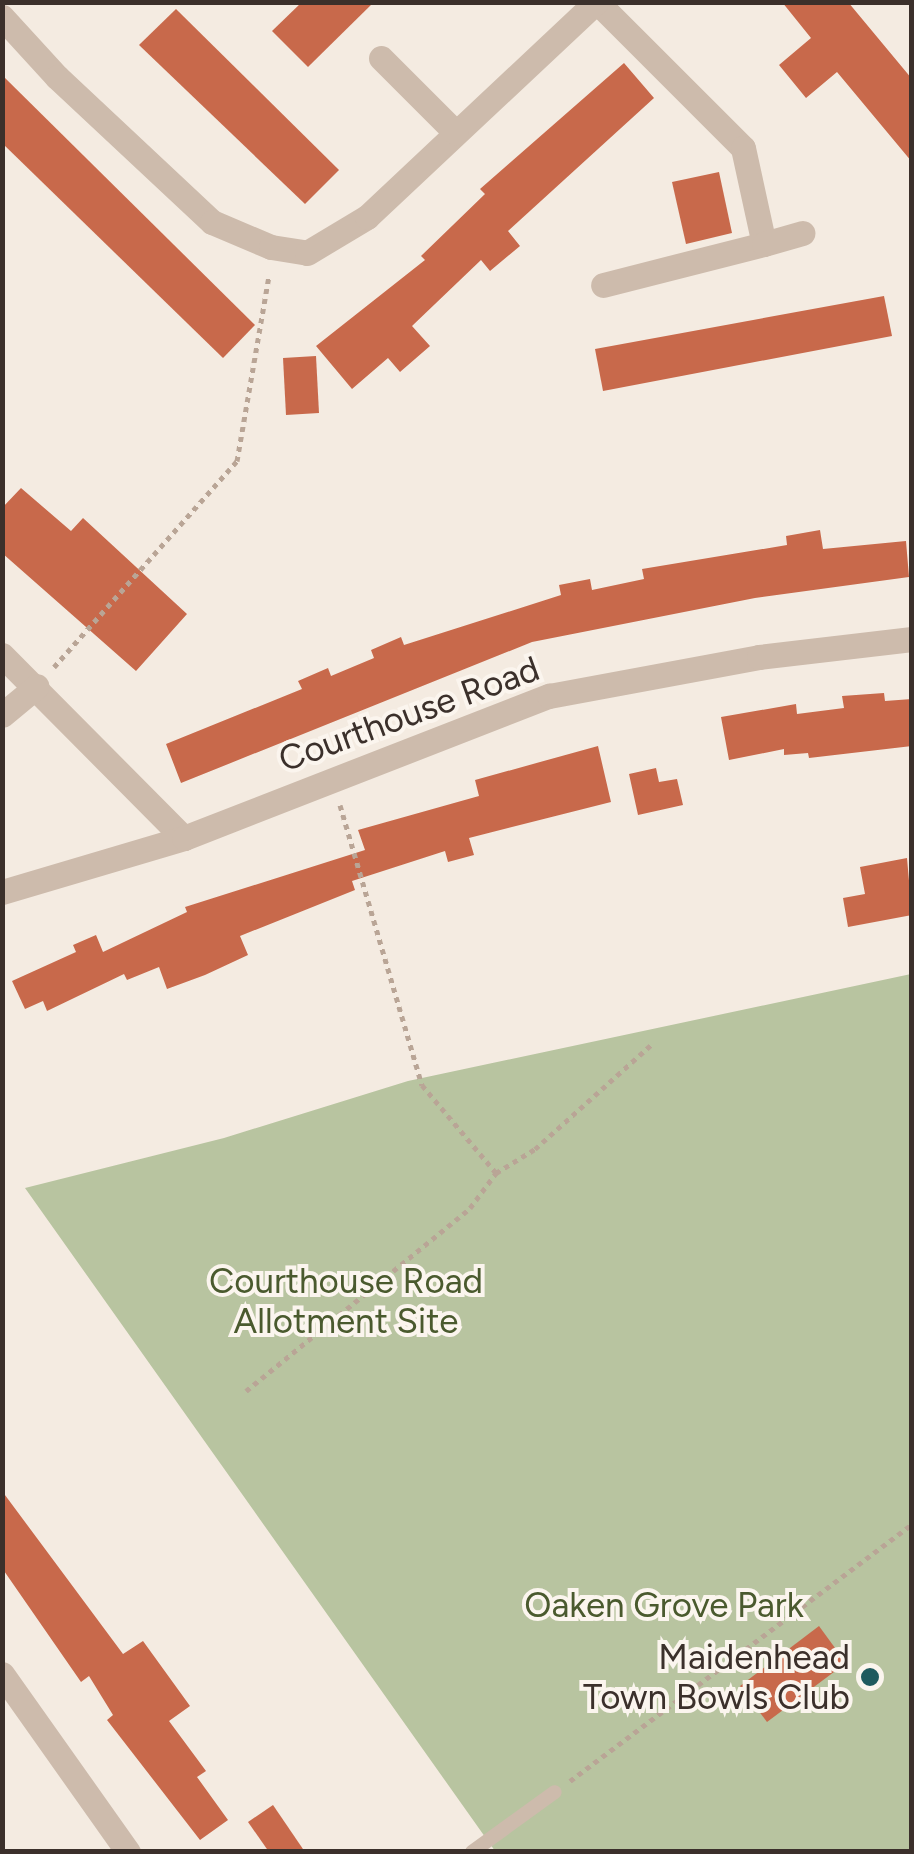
<!DOCTYPE html>
<html>
<head>
<meta charset="utf-8">
<style>
	body { margin:0 }
	#map { position:relative; width:914px; height:1854px; overflow:hidden; background:#f4ebe1; font-family:Figtree,sans-serif }
	div>[style] { position:absolute }
	.green>* { inset:0; background:#b8c4a0 }
	.building>* { inset:0; background:#c8694b }
	.path>* { height:5px; margin-top:-2.5px; transform-origin:0; background:repeating-linear-gradient(90deg,#b9a596 0 5px,transparent 0 10px) }
	.service>* { height:14px; margin:-7px; padding:0 7px; transform-origin:7px; border-radius:7px; background:#cdbbac }
	.minor>* { height:25px; margin:-12.5px; padding:0 12.5px; transform-origin:12.5px; border-radius:12.5px; background:#cdbbac }
	.tertiary>* { height:25px; margin:-12.5px; padding:0 12.5px; transform-origin:12.5px; border-radius:12.5px; background:#cdbbac }
	.dots>* { width:28px; height:28px; translate:-50% -50%; box-sizing:border-box; border:5px solid #fbf5ee; border-radius:50% }
	span { translate:-50% -50%; white-space:nowrap; text-align:center; line-height:1.15; -webkit-text-stroke:8px #fbf5ee; paint-order:stroke }
	.street-label { font-size:35px; color:#3b302b }
	.park-label { font-size:35px; color:#4a5a2e }
	.poi-label { font-size:35px; color:#3b302b }
	.right { translate:-100% -50%; text-align:right }
	.frame { position:absolute; inset:0; border:5px solid #3b302b; pointer-events:none }
</style>
</head>
<body>
<div id="map">
	<div class="green">
		<div style="clip-path:polygon(911px 974px,911px 1851px,495px 1851px,25px 1188px,224px 1138px,408px 1081px)"></div>
	</div>
	<div class="building">
		<div style="clip-path:polygon(302px 2px,374px 2px,308px 67px,272px 31px)"></div>
		<div style="clip-path:polygon(782px 2px,848px 2px,912px 79px,912px 162px,837px 72px,806px 98px,779px 65px,811px 38px)"></div>
		<div style="clip-path:polygon(176px 9px,339px 170px,305px 204px,139px 45px)"></div>
		<div style="clip-path:polygon(624px 63px,654px 98px,508px 231px,520px 246px,490px 271px,481px 260px,412px 326px,430px 346px,400px 372px,388px 358px,352px 389px,316px 346px,425px 260px,421px 256px,485px 194px,480px 189px)"></div>
		<div style="clip-path:polygon(2px 75px,255px 325px,223px 358px,2px 143px)"></div>
		<div style="clip-path:polygon(719px 172px,732px 233px,686px 244px,672px 182px)"></div>
		<div style="clip-path:polygon(884px 296px,892px 336px,603px 391px,595px 349px)"></div>
		<div style="clip-path:polygon(316px 356px,319px 413px,286px 415px,283px 358px)"></div>
		<div style="clip-path:polygon(21px 488px,71px 531px,83px 518px,187px 614px,136px 671px,2px 553px,2px 508px)"></div>
		<div style="clip-path:polygon(820px 530px,823px 549px,906px 541px,909px 577px,755px 598px,532px 642px,181px 783px,166px 744px,302px 689px,298px 681px,328px 668px,331px 676px,374px 658px,371px 650px,401px 637px,404px 645px,561px 595px,559px 585px,590px 579px,592px 590px,644px 579px,642px 569px,787px 545px,786px 536px)"></div>
		<div style="clip-path:polygon(884px 693px,885px 701px,912px 699px,912px 746px,809px 758px,808px 753px,784px 755px,784px 749px,729px 760px,721px 717px,796px 704px,797px 714px,844px 708px,842px 696px)"></div>
		<div style="clip-path:polygon(598px 746px,611px 802px,469px 838px,474px 855px,448px 862px,445px 851px,352px 881px,355px 890px,240px 936px,248px 955px,205px 975px,167px 989px,159px 967px,127px 980px,124px 974px,47px 1011px,43px 1001px,25px 1009px,12px 981px,76px 952px,73px 945px,96px 935px,103px 952px,187px 912px,185px 907px,365px 850px,358px 830px,479px 796px,475px 780px)"></div>
		<div style="clip-path:polygon(656px 768px,659px 782px,677px 779px,683px 805px,638px 815px,629px 774px)"></div>
		<div style="clip-path:polygon(907px 858px,912px 915px,848px 927px,843px 898px,865px 894px,860px 867px)"></div>
		<div style="clip-path:polygon(2px 1491px,123px 1654px,143px 1641px,190px 1706px,169px 1721px,206px 1771px,197px 1777px,228px 1820px,200px 1840px,107px 1720px,113px 1715px,89px 1676px,81px 1682px,2px 1568px)"></div>
		<div style="clip-path:polygon(819px 1626px,846px 1663px,767px 1722px,740px 1686px)"></div>
		<div style="clip-path:polygon(273px 1805px,305px 1852px,269px 1852px,248px 1822px)"></div>
	</div>
	<div class="path">
		<div style="left:54px;top:667px;width:276px;rotate:-48.4deg"></div>
		<div style="left:237px;top:461px;width:189px;rotate:-80.2deg"></div>
		<div style="left:340px;top:805px;width:292px;rotate:73.7deg"></div>
		<div style="left:422px;top:1085px;width:115px;rotate:49.9deg"></div>
		<div style="left:246px;top:1391px;width:289px;rotate:-39.2deg"></div>
		<div style="left:470px;top:1208px;width:44px;rotate:-53.4deg"></div>
		<div style="left:496px;top:1173px;width:46px;rotate:-31.6deg"></div>
		<div style="left:535px;top:1149px;width:157px;rotate:-41.9deg"></div>
		<div style="left:570px;top:1781px;width:428px;rotate:-36.9deg"></div>
	</div>
	<div class="service">
		<div style="left:472px;top:1852px;width:102px;rotate:-35.9deg"></div>
	</div>
	<div class="minor">
		<div style="left:597px;top:2px;width:206px;rotate:45deg"></div>
		<div style="left:743px;top:148px;width:98px;rotate:77.7deg"></div>
		<div style="left:764px;top:244px;width:166px;rotate:165.7deg"></div>
		<div style="left:2px;top:17px;width:81px;rotate:47.5deg"></div>
		<div style="left:57px;top:77px;width:212px;rotate:43.1deg"></div>
		<div style="left:212px;top:222px;width:64px;rotate:23deg"></div>
		<div style="left:271px;top:247px;width:36px;rotate:9deg"></div>
		<div style="left:307px;top:253px;width:70px;rotate:-31deg"></div>
		<div style="left:367px;top:217px;width:314px;rotate:-43.2deg"></div>
		<div style="left:381px;top:58px;width:105px;rotate:45deg"></div>
		<div style="left:764px;top:244px;width:40px;rotate:-16deg"></div>
		<div style="left:2px;top:655px;width:258px;rotate:45.2deg"></div>
		<div style="left:2px;top:715px;width:45px;rotate:-39.6deg"></div>
		<div style="left:2px;top:1674px;width:218px;rotate:54.7deg"></div>
	</div>
	<div class="tertiary">
		<div style="left:2px;top:892px;width:190px;rotate:-16.5deg"></div>
		<div style="left:184px;top:838px;width:392px;rotate:-21.3deg"></div>
		<div style="left:549px;top:696px;width:214px;rotate:-10.5deg"></div>
		<div style="left:759px;top:657px;width:154px;rotate:-6.7deg"></div>
	</div>
	<div class="dots">
		<div style="left:870px;top:1677px;background:#1f5a5e"></div>
	</div>
	<div class="street-label">
		<span style="left:409px;top:714px;rotate:-20deg">Courthouse Road</span>
	</div>
	<div class="park-label">
		<span style="left:346px;top:1301px">Courthouse Road<br>Allotment Site</span>
		<span style="left:664px;top:1605px">Oaken Grove Park</span>
	</div>
	<div class="poi-label">
		<span class="right" style="left:850px;top:1677px">Maidenhead<br>Town Bowls Club</span>
	</div>
	<div class="frame"></div>
</div>
</body>
</html>
